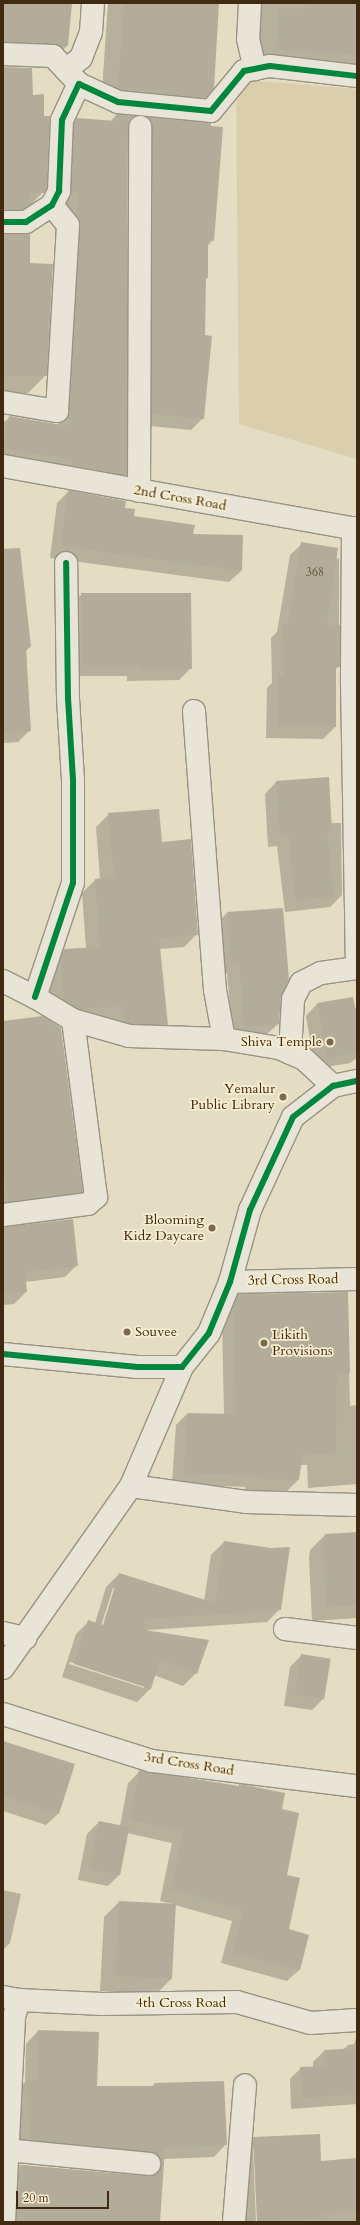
<!DOCTYPE html>
<style>
body{margin:0}
#map{position:relative;width:360px;height:2225px;overflow:hidden;background:#e4dcc3;font-family:Cardo,serif}
div>[style]{position:absolute}
.green>*{inset:0;background:#dbceac}
.shadow>*{inset:0;background:#0003}
.building>*{inset:0;background:#b4ac9a;transform-origin:0 0}
.roads{filter:drop-shadow(1px 0 #9a9282) drop-shadow(-1px 0 #9a9282) drop-shadow(0 1px #9a9282) drop-shadow(0 -1px #9a9282)}
.minor>*{height:22px;margin:-11px;padding:0 11px;transform-origin:11px;border-radius:11px;background:#e9e4d8}
.tertiary>*{height:22px;margin:-11px;padding:0 11px;transform-origin:11px;border-radius:11px;background:#e9e4d8}
.cycleway>*{height:6px;margin:-3px;padding:0 3px;transform-origin:3px;border-radius:3px;background:#00873e}
.dots>*{width:11px;height:11px;translate:-50% -50%;box-sizing:border-box;border:2px solid #f7edcf;border-radius:50%}
span{translate:-50% -50%;white-space:nowrap;text-align:center;line-height:1.15;-webkit-text-stroke:3.5px #f7edcf;paint-order:stroke}
.number-label{font-size:12px;color:#5e4a34}
.number-label span{-webkit-text-stroke-width:0}
.street-label{font-size:14px;color:#422912}
.poi-label{font-size:14px;color:#422912}
.right{translate:-100% -50%;text-align:right}
.left{translate:0 -50%;text-align:left}
.frame{position:absolute;inset:0;border:4px solid #422912;pointer-events:none}
.scale{position:absolute;left:16px;top:2191px;width:93px;height:18px;box-sizing:border-box;border:2px solid #422912;border-top:0;padding-left:5px;font-size:12px;line-height:14px;white-space:nowrap;color:#422912;-webkit-text-stroke:3px #f7edcf;paint-order:stroke}
</style>
<div id="map">
<div class="green">
<div style="clip-path:polygon(236px 79px,357px 89px,357px 459px,239px 424px)"></div>
</div>
<div class="shadow">
<div style="clip-path:polygon(3px 3px,71px 3px,67px 46px,50px 63px,3px 60px)"></div>
<div style="clip-path:polygon(108px 3px,218px 3px,205px 97px,187px 115px,101px 105px)"></div>
<div style="clip-path:polygon(251px 3px,357px 3px,357px 73px,259px 67px)"></div>
<div style="clip-path:polygon(3px 68px,32px 96px,43px 192px,26px 210px,3px 227px)"></div>
<div style="clip-path:polygon(116px 115px,128px 120px,126px 127px,126px 475px,114px 487px,3px 461px,3px 423px,10px 417px,58px 426px,69px 238px,66px 229px,67px 204px,60px 204px,65px 131px,77px 119px,110px 122px)"></div>
<div style="clip-path:polygon(148px 118px,210px 124px,213px 240px,207px 246px,207px 278px,204px 280px,203px 418px,191px 430px,140px 425px,136px 130px)"></div>
<div style="clip-path:polygon(3px 234px,29px 264px,46px 375px,28px 393px,3px 393px)"></div>
<div style="clip-path:polygon(69px 491px,123px 509px,133px 517px,192px 535px,241px 571px,229px 582px,50px 558px,57px 503px)"></div>
<div style="clip-path:polygon(302px 544px,339px 559px,339px 666px,335px 670px,335px 727px,323px 739px,266px 738px,267px 688px,272px 683px,271px 638px,277px 632px,290px 555px)"></div>
<div style="clip-path:polygon(3px 592px,30px 647px,26px 651px,30px 730px,18px 742px,3px 743px)"></div>
<div style="clip-path:polygon(82px 594px,191px 668px,179px 680px,127px 681px,127px 676px,71px 676px,70px 606px)"></div>
<div style="clip-path:polygon(276px 782px,331px 823px,341px 823px,342px 895px,330px 907px,285px 912px,277px 846px,268px 847px,265px 794px)"></div>
<div style="clip-path:polygon(109px 814px,197px 934px,184px 947px,160px 949px,167px 1024px,154px 1037px,112px 1034px,110px 1019px,65px 1021px,51px 1013px,48px 973px,51px 963px,65px 950px,86px 948px,82px 893px,95px 880px,100px 879px,96px 827px)"></div>
<div style="clip-path:polygon(227px 913px,280px 998px,278px 1024px,266px 1035px,233px 1038px,227px 973px,220px 974px,215px 925px)"></div>
<div style="clip-path:polygon(317px 1004px,357px 1008px,357px 1058px,350px 1063px,315px 1069px,306px 1016px)"></div>
<div style="clip-path:polygon(3px 1022px,82px 1192px,68px 1205px,3px 1214px)"></div>
<div style="clip-path:polygon(3px 1232px,77px 1265px,65px 1277px,25px 1282px,26px 1292px,14px 1304px,3px 1305px)"></div>
<div style="clip-path:polygon(347px 1293px,350px 1406px,357px 1405px,357px 1484px,308px 1488px,307px 1465px,301px 1465px,298px 1480px,287px 1491px,245px 1490px,245px 1487px,172px 1484px,176px 1425px,187px 1414px,224px 1414px,222px 1320px,227px 1307px,239px 1295px)"></div>
<div style="clip-path:polygon(357px 1533px,357px 1618px,312px 1621px,309px 1557px,310px 1550px,325px 1535px)"></div>
<div style="clip-path:polygon(evenodd,224px 1542px,271px 1549px,280px 1609px,267px 1622px,147px 1630px,196px 1673px,183px 1686px,154px 1675px,150px 1689px,137px 1702px,62px 1677px,76px 1634px,89px 1621px,95px 1623px,106px 1587px,119px 1574px,204px 1601px,211px 1555px,224px 1542px,113px 1588px,115px 1588px,102px 1630px,100px 1629px,113px 1588px,224px 1542px,70px 1662px,144px 1686px,144px 1688px,69px 1664px,70px 1662px)"></div>
<div style="clip-path:polygon(302px 1655px,324px 1698px,312px 1710px,284px 1706px,290px 1667px)"></div>
<div style="clip-path:polygon(3px 1742px,58px 1814px,46px 1825px,3px 1811px)"></div>
<div style="clip-path:polygon(140px 1771px,238px 1787px,239px 1785px,281px 1810px,286px 1876px,288px 1930px,299px 1970px,287px 1981px,221px 1963px,232px 1921px,175px 1905px,171px 1979px,156px 1994px,100px 1991px,104px 1917px,119px 1902px,173px 1904px,160px 1901px,172px 1843px,127px 1833px,120px 1874px,108px 1886px,78px 1880px,87px 1834px,99px 1822px,120px 1826px,128px 1783px)"></div>
<div style="clip-path:polygon(3px 1890px,21px 1894px,10px 1943px,3px 1950px)"></div>
<div style="clip-path:polygon(38px 2031px,96px 2087px,152px 2087px,154px 2084px,226px 2144px,214px 2157px,163px 2159px,158px 2222px,5px 2222px,7px 2177px,20px 2165px,149px 2177px,148px 2171px,9px 2151px,12px 2094px,25px 2082px,26px 2044px)"></div>
<div style="clip-path:polygon(357px 2035px,357px 2104px,291px 2109px,290px 2079px,301px 2068px,313px 2067px,313px 2062px,324px 2051px,343px 2050px,348px 2045px,354px 2044px)"></div>
<div style="clip-path:polygon(254px 2138px,320px 2162px,357px 2159px,357px 2221px,258px 2222px,255px 2149px,253px 2149px,256px 2222px,244px 2222px,241px 2150px)"></div>
</div>
<div class="building">
<div style="clip-path:polygon(3px 3px,72px 3px,68px 46px,3px 42px)"></div>
<div style="clip-path:polygon(124px 3px,219px 3px,214px 88px,206px 98px,118px 88px)"></div>
<div style="clip-path:polygon(305px 3px,357px 3px,357px 49px,355px 49px,355px 54px,276px 50px,279px 8px,304px 9px)"></div>
<div style="clip-path:polygon(3px 67px,32px 68px,33px 95px,44px 94px,44px 116px,50px 116px,47px 188px,44px 193px,30px 193px,30px 205px,22px 210px,3px 210px)"></div>
<div style="clip-path:polygon(116px 114px,134px 116px,129px 120px,128px 127px,127px 475px,71px 465px,72px 460px,3px 448px,9px 416px,68px 426px,80px 226px,77px 217px,78px 192px,71px 193px,74px 123px,77px 118px,116px 121px)"></div>
<div style="clip-path:polygon(148px 117px,211px 123px,211px 126px,223px 127px,214px 241px,208px 240px,208px 278px,206px 278px,205px 335px,212px 336px,204px 419px,152px 414px,152px 127px)"></div>
<div style="clip-path:polygon(30px 233px,30px 263px,53px 264px,47px 376px,3px 376px,3px 234px)"></div>
<div style="clip-path:polygon(68px 490px,126px 501px,125px 508px,135px 509px,134px 516px,195px 525px,193px 534px,243px 535px,242px 571px,61px 546px)"></div>
<div style="clip-path:polygon(301px 542px,338px 548px,327px 625px,340px 625px,340px 667px,336px 667px,336px 727px,278px 727px,278px 675px,284px 675px,283px 625px,288px 625px)"></div>
<div style="clip-path:polygon(20px 548px,31px 647px,26px 648px,31px 731px,3px 733px,3px 549px)"></div>
<div style="clip-path:polygon(81px 593px,191px 593px,192px 669px,138px 669px,138px 665px,82px 665px)"></div>
<div style="clip-path:polygon(329px 777px,332px 832px,327px 832px,334px 896px,296px 901px,288px 835px,280px 836px,276px 781px)"></div>
<div style="clip-path:polygon(159px 809px,162px 842px,191px 839px,198px 935px,159px 938px,168px 1025px,131px 1024px,124px 1022px,123px 1006px,81px 1009px,64px 1000px,61px 959px,64px 949px,100px 947px,95px 879px,114px 877px,108px 813px)"></div>
<div style="clip-path:polygon(283px 908px,289px 979px,281px 998px,279px 1024px,244px 1027px,239px 962px,231px 963px,227px 912px)"></div>
<div style="clip-path:polygon(353px 997px,357px 1019px,357px 1053px,327px 1058px,317px 1003px)"></div>
<div style="clip-path:polygon(43px 1016px,61px 1028px,83px 1192px,8px 1202px,3px 1155px,3px 1021px)"></div>
<div style="clip-path:polygon(73px 1219px,78px 1266px,25px 1272px,27px 1292px,3px 1294px,3px 1227px)"></div>
<div style="clip-path:polygon(348px 1292px,350px 1373px,337px 1373px,336px 1455px,303px 1453px,299px 1480px,257px 1479px,257px 1475px,184px 1473px,187px 1413px,236px 1414px,233px 1308px,238px 1294px)"></div>
<div style="clip-path:polygon(357px 1532px,357px 1605px,326px 1607px,323px 1542px,325px 1541px,325px 1534px)"></div>
<div style="clip-path:polygon(224px 1541px,271px 1548px,290px 1547px,281px 1610px,145px 1619px,145px 1630px,209px 1640px,197px 1674px,160px 1660px,151px 1689px,74px 1664px,88px 1620px,103px 1625px,119px 1573px,215px 1603px)"></div>
<div style="left:301px;top:1654px;width:30px;height:41px;rotate:9deg"></div>
<div style="clip-path:polygon(3px 1741px,75px 1764px,59px 1814px,3px 1796px)"></div>
<div style="clip-path:polygon(139px 1770px,239px 1786px,239px 1784px,246px 1785px,285px 1793px,282px 1809px,299px 1813px,287px 1875px,300px 1878px,289px 1929px,309px 1935px,300px 1970px,232px 1952px,243px 1910px,171px 1889px,183px 1831px,130px 1820px)"></div>
<div style="left:99px;top:1821px;width:31px;height:49px;rotate:11deg"></div>
<div style="left:119px;top:1901px;width:57px;height:75px;rotate:3deg"></div>
<div style="clip-path:polygon(38px 2030px,99px 2032px,97px 2086px,154px 2086px,154px 2083px,224px 2081px,227px 2145px,165px 2148px,160px 2222px,17px 2222px,21px 2165px,148px 2176px,154px 2175px,161px 2166px,160px 2159px,150px 2152px,30px 2140px,27px 2081px,37px 2080px)"></div>
<div style="clip-path:polygon(357px 2048px,357px 2094px,302px 2098px,300px 2067px,325px 2066px,324px 2050px)"></div>
<div style="clip-path:polygon(320px 2134px,321px 2161px,357px 2158px,357px 2210px,323px 2214px,323px 2218px,257px 2221px,253px 2137px)"></div>
</div>
<div class="roads">
<div class="minor">
<div style="left:250px;top:3px;width:36px;rotate:93deg"></div>
<div style="left:248px;top:39px;width:31px;rotate:77deg"></div>
<div style="left:3px;top:54px;width:50px;rotate:2.3deg"></div>
<div style="left:53px;top:56px;width:38px;rotate:47deg"></div>
<div style="left:66px;top:70px;width:19px;rotate:-39deg"></div>
<div style="left:81px;top:58px;width:28px;rotate:-69deg"></div>
<div style="left:91px;top:32px;width:29px;rotate:-86deg"></div>
<div style="left:3px;top:222px;width:23px"></div>
<div style="left:26px;top:222px;width:31px;rotate:-33deg"></div>
<div style="left:52px;top:205px;width:16px;rotate:-63deg"></div>
<div style="left:59px;top:191px;width:71px;rotate:-87.6deg"></div>
<div style="left:62px;top:120px;width:40px;rotate:-65deg"></div>
<div style="left:79px;top:84px;width:43px;rotate:24.8deg"></div>
<div style="left:118px;top:102px;width:93px;rotate:5.5deg"></div>
<div style="left:211px;top:111px;width:52px;rotate:-50.5deg"></div>
<div style="left:244px;top:71px;width:26px;rotate:-11deg"></div>
<div style="left:270px;top:66px;width:88px;rotate:6.6deg"></div>
<div style="left:3px;top:402px;width:55px;rotate:9.5deg"></div>
<div style="left:57px;top:411px;width:186px;rotate:-86.6deg"></div>
<div style="left:68px;top:225px;width:26px;rotate:-129deg"></div>
<div style="left:3px;top:466px;width:360px;rotate:10.1deg"></div>
<div style="left:139px;top:491px;width:364px;rotate:-89.8deg"></div>
<div style="left:353px;top:528px;width:154px;rotate:90.4deg"></div>
<div style="left:352px;top:682px;width:282px;rotate:89deg"></div>
<div style="left:194px;top:711px;width:280px;rotate:85.7deg"></div>
<div style="left:215px;top:990px;width:50px;rotate:79.6deg"></div>
<div style="left:3px;top:981px;width:36px;rotate:27deg"></div>
<div style="left:35px;top:997px;width:44px;rotate:31.2deg"></div>
<div style="left:73px;top:1020px;width:58px;rotate:15.9deg"></div>
<div style="left:129px;top:1036px;width:95px;rotate:1.8deg"></div>
<div style="left:224px;top:1039px;width:56px;rotate:9.3deg"></div>
<div style="left:279px;top:1048px;width:27px;rotate:24deg"></div>
<div style="left:304px;top:1059px;width:40px;rotate:43deg"></div>
<div style="left:35px;top:997px;width:120px;rotate:-71.6deg"></div>
<div style="left:73px;top:883px;width:103px;rotate:-90deg"></div>
<div style="left:73px;top:780px;width:82px;rotate:-93.5deg"></div>
<div style="left:68px;top:698px;width:135px;rotate:-90.8deg"></div>
<div style="left:290px;top:1053px;width:54px;rotate:-86.8deg"></div>
<div style="left:293px;top:999px;width:18px;rotate:-63deg"></div>
<div style="left:301px;top:983px;width:22px;rotate:-27deg"></div>
<div style="left:321px;top:973px;width:36px;rotate:-8deg"></div>
<div style="left:3px;top:1215px;width:86px;rotate:-7.4deg"></div>
<div style="left:88px;top:1204px;width:11px;rotate:-41deg"></div>
<div style="left:96px;top:1197px;width:178px;rotate:-97.4deg"></div>
<div style="left:230px;top:1282px;width:127px;rotate:-1.4deg"></div>
<div style="left:131px;top:1486px;width:116px;rotate:7.9deg"></div>
<div style="left:246px;top:1502px;width:111px;rotate:1.5deg"></div>
<div style="left:285px;top:1629px;width:73px;rotate:7.1deg"></div>
<div style="left:3px;top:1633px;width:23px;rotate:13deg"></div>
<div style="left:3px;top:1668px;width:223px;rotate:-54.9deg"></div>
<div style="left:131px;top:1486px;width:129px;rotate:-66.8deg"></div>
<div style="left:3px;top:1714px;width:156px;rotate:17.5deg"></div>
<div style="left:152px;top:1761px;width:207px;rotate:7deg"></div>
<div style="left:3px;top:1997px;width:16px;rotate:11deg"></div>
<div style="left:19px;top:2000px;width:83px;rotate:2.8deg"></div>
<div style="left:102px;top:2004px;width:135px;rotate:-0.8deg"></div>
<div style="left:237px;top:2002px;width:76px;rotate:16deg"></div>
<div style="left:310px;top:2023px;width:47px;rotate:-3.7deg"></div>
<div style="left:7px;top:2150px;width:143px;rotate:5.6deg"></div>
<div style="left:4px;top:2222px;width:205px;rotate:-87.2deg"></div>
<div style="left:14px;top:2017px;width:18px;rotate:-74deg"></div>
<div style="left:234px;top:2222px;width:137px;rotate:-85.4deg"></div>
</div>
<div class="tertiary">
<div style="left:3px;top:1354px;width:135px;rotate:5.5deg"></div>
<div style="left:137px;top:1367px;width:45px"></div>
<div style="left:182px;top:1367px;width:43px;rotate:-51.5deg"></div>
<div style="left:209px;top:1333px;width:55px;rotate:-67.6deg"></div>
<div style="left:230px;top:1282px;width:75px;rotate:-74.5deg"></div>
<div style="left:250px;top:1210px;width:102px;rotate:-65.2deg"></div>
<div style="left:293px;top:1117px;width:51px;rotate:-37.8deg"></div>
<div style="left:333px;top:1086px;width:25px;rotate:-12deg"></div>
</div>
</div>
<div class="cycleway">
<div style="left:3px;top:222px;width:23px"></div>
<div style="left:26px;top:222px;width:31px;rotate:-33deg"></div>
<div style="left:52px;top:205px;width:16px;rotate:-63deg"></div>
<div style="left:59px;top:191px;width:71px;rotate:-87.6deg"></div>
<div style="left:62px;top:120px;width:40px;rotate:-65deg"></div>
<div style="left:79px;top:84px;width:43px;rotate:24.8deg"></div>
<div style="left:118px;top:102px;width:93px;rotate:5.5deg"></div>
<div style="left:211px;top:111px;width:52px;rotate:-50.5deg"></div>
<div style="left:244px;top:71px;width:26px;rotate:-11deg"></div>
<div style="left:270px;top:66px;width:88px;rotate:6.6deg"></div>
<div style="left:35px;top:997px;width:120px;rotate:-71.6deg"></div>
<div style="left:73px;top:883px;width:103px;rotate:-90deg"></div>
<div style="left:73px;top:780px;width:82px;rotate:-93.5deg"></div>
<div style="left:68px;top:698px;width:135px;rotate:-90.8deg"></div>
<div style="left:3px;top:1354px;width:135px;rotate:5.5deg"></div>
<div style="left:137px;top:1367px;width:45px"></div>
<div style="left:182px;top:1367px;width:43px;rotate:-51.5deg"></div>
<div style="left:209px;top:1333px;width:55px;rotate:-67.6deg"></div>
<div style="left:230px;top:1282px;width:75px;rotate:-74.5deg"></div>
<div style="left:250px;top:1210px;width:102px;rotate:-65.2deg"></div>
<div style="left:293px;top:1117px;width:51px;rotate:-37.8deg"></div>
<div style="left:333px;top:1086px;width:25px;rotate:-12deg"></div>
</div>
<div class="dots">
<div style="left:330px;top:1042px;background:#7b6850"></div>
<div style="left:283px;top:1097px;background:#7b6850"></div>
<div style="left:212px;top:1228px;background:#7b6850"></div>
<div style="left:127px;top:1332px;background:#7b6850"></div>
<div style="left:264px;top:1343px;background:#7b6850"></div>
</div>
<div class="number-label">
<span style="left:315px;top:573px">368</span>
</div>
<div class="street-label">
<span style="left:180px;top:498px;rotate:10deg">2nd Cross Road</span>
<span style="left:293px;top:1280px;rotate:-1deg">3rd Cross Road</span>
<span style="left:189px;top:1764px;rotate:9deg">3rd Cross Road</span>
<span style="left:181px;top:2003px">4th Cross Road</span>
</div>
<div class="poi-label">
<span class="right" style="left:322px;top:1042px">Shiva Temple</span>
<span class="right" style="left:275px;top:1097px">Yemalur<br>Public Library</span>
<span class="right" style="left:204px;top:1228px">Blooming<br>Kidz Daycare</span>
<span class="left" style="left:135px;top:1332px">Souvee</span>
<span class="left" style="left:272px;top:1343px">Likith<br>Provisions</span>
</div>
<div class="frame"></div>
<div class="scale">20 m</div>
</div>
